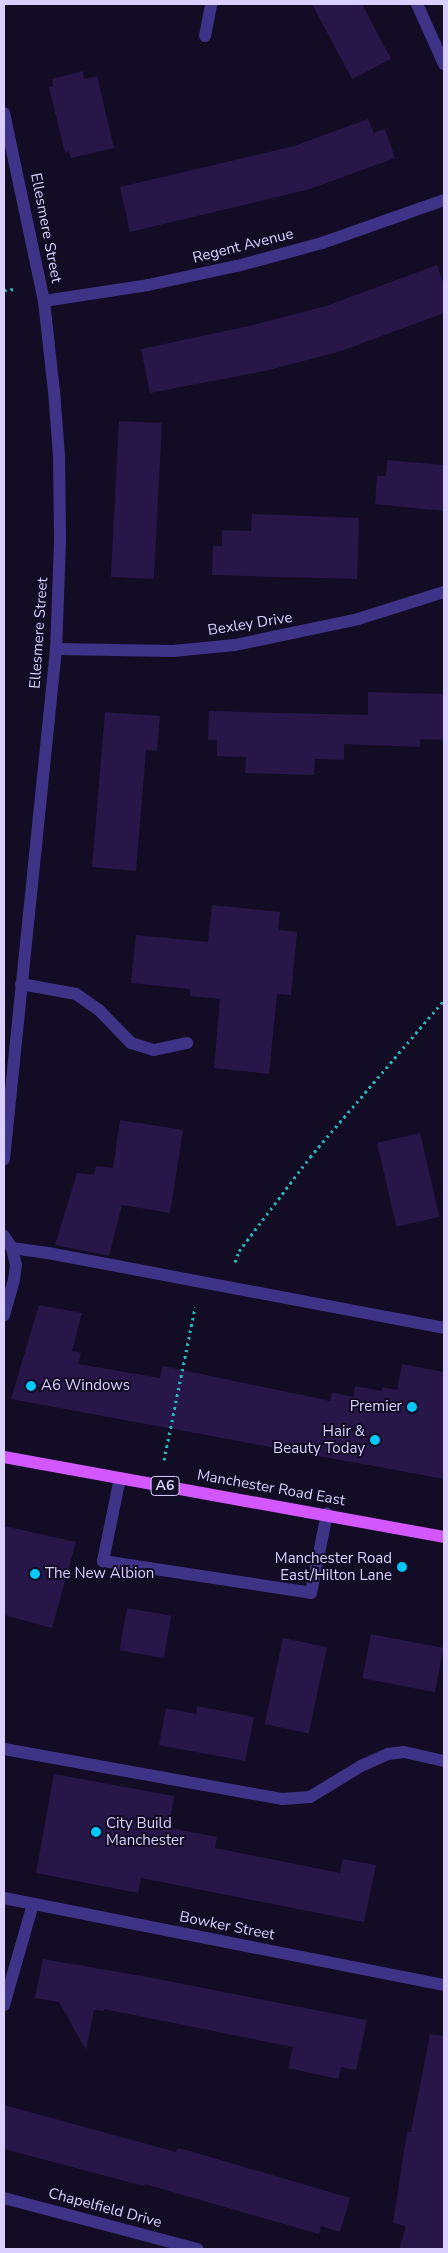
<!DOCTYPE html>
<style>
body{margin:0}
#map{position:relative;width:448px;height:2253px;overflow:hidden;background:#130c25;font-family:"Nunito Sans",sans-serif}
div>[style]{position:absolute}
.building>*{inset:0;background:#261748;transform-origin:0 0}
.path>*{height:3px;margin-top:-1.5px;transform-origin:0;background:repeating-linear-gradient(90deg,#24b9c0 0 2.5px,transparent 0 6.5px)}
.minor>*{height:12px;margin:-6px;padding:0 6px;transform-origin:6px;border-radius:6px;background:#3f3388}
.major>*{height:12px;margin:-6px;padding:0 6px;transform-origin:6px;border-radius:6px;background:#d257ff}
.dots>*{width:14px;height:14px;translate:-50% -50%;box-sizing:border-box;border:2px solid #130c25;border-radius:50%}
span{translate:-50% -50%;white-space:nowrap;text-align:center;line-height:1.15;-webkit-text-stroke:4px #130c25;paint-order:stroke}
.shield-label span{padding:1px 4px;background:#130c25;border:1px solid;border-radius:4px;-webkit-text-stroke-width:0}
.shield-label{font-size:14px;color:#dad0ff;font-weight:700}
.street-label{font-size:15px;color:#dad0ff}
.poi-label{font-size:15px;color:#dad0ff}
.left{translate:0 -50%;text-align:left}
.right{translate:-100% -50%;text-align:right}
.frame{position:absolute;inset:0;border:5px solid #dad0ff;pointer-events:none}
</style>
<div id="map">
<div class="building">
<div style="clip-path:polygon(312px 4px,362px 4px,391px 59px,352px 79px)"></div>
<div style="clip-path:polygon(83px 71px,84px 79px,97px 76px,114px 148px,71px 158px,69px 151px,65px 153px,49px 87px,53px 86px,52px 79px)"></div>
<div style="clip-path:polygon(368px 119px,374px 133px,385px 129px,395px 158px,310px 189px,130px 232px,120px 187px,294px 146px)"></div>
<div style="clip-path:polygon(437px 265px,444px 285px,444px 313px,341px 351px,269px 370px,150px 393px,141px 349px,249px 326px,326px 306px)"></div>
<div style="left:119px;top:421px;width:43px;height:156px;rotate:3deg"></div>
<div style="clip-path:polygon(387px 460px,444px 465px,444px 511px,375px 504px,377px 476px,386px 476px)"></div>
<div style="clip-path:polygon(252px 514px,359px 518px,357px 579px,212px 575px,213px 546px,222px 546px,222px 530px,251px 531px)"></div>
<div style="clip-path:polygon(368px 692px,444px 694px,444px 740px,420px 739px,420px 747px,344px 744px,344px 760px,315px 759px,314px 775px,245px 773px,246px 757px,217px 756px,217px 740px,208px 740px,209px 711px,368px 715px)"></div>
<div style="clip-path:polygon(105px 712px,160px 716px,157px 751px,146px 750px,136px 871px,92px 867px)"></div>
<div style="clip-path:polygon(212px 905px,280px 912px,278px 930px,297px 932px,291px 995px,277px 994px,269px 1074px,214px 1068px,220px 999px,190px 996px,190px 989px,131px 983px,136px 935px,208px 942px)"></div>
<div style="clip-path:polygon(120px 1120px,183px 1130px,170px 1213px,122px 1205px,109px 1256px,55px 1245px,77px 1173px,94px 1175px,96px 1166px,113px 1168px)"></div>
<div style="left:420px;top:1133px;width:86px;height:44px;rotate:77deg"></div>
<div style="clip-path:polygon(39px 1305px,82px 1313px,72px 1351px,81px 1353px,78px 1364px,160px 1378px,163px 1366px,330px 1401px,332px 1392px,353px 1397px,355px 1386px,382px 1391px,382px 1387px,397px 1390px,402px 1364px,444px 1372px,444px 1479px,11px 1399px)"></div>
<div style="clip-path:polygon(4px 1526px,76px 1542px,52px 1628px,4px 1615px)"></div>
<div style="left:127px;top:1608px;width:45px;height:43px;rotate:10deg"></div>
<div style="left:371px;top:1634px;width:74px;height:45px;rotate:11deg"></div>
<div style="left:283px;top:1638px;width:45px;height:88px;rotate:12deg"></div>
<div style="clip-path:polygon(197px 1706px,254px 1717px,245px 1761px,159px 1745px,166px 1708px,196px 1714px)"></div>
<div style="clip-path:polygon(54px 1774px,174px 1796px,169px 1828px,217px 1837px,215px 1848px,340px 1873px,343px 1859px,376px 1865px,364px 1922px,141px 1878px,138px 1893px,36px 1873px)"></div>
<div style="clip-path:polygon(43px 1959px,142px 1976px,367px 2020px,356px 2070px,341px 2067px,338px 2079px,288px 2068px,293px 2047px,104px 2009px,104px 2011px,94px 2010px,86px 2050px,59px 2002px,35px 1998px)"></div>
<div style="clip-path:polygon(430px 2034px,444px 2036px,444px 2249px,399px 2249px,406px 2226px,393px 2223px,407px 2132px,411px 2132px)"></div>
<div style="clip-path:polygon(4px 2105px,176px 2152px,177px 2148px,190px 2151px,350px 2198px,340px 2232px,321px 2226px,319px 2234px,145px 2184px,144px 2186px,4px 2149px)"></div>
</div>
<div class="path">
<div style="left:4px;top:290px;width:12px;rotate:-5deg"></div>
<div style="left:235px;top:1262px;width:12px;rotate:-70deg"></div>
<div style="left:239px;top:1251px;width:118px;rotate:-52.9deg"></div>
<div style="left:310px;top:1157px;width:206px;rotate:-49.5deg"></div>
<div style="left:164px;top:1460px;width:156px;rotate:-78.5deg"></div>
</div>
<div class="minor">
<div style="left:417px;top:4px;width:66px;rotate:65.8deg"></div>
<div style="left:205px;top:36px;width:33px;rotate:-79deg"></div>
<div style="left:4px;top:113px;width:192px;rotate:78deg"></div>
<div style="left:44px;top:301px;width:91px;rotate:83.7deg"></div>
<div style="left:54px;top:391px;width:65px;rotate:85.6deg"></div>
<div style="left:59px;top:456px;width:86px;rotate:89.3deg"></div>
<div style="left:60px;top:542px;width:107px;rotate:92.1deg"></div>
<div style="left:56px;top:649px;width:513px;rotate:95.82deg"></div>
<div style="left:44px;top:301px;width:105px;rotate:-8.7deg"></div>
<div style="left:148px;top:285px;width:91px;rotate:-12.1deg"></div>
<div style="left:237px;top:266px;width:88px;rotate:-15.1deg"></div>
<div style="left:322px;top:243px;width:129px;rotate:-19.4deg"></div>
<div style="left:56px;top:649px;width:117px;rotate:1deg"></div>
<div style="left:173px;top:651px;width:62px;rotate:-5.5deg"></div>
<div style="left:235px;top:645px;width:126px;rotate:-11.9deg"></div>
<div style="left:358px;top:619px;width:90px;rotate:-17.4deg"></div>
<div style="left:21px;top:984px;width:56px;rotate:10.3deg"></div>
<div style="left:76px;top:994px;width:28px;rotate:35deg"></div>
<div style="left:99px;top:1010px;width:46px;rotate:45.9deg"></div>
<div style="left:131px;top:1043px;width:24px;rotate:17deg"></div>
<div style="left:154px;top:1050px;width:34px;rotate:-12deg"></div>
<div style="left:4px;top:1236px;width:14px;rotate:56deg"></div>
<div style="left:12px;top:1248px;width:17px;rotate:77deg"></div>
<div style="left:16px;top:1265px;width:15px;rotate:98deg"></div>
<div style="left:14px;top:1280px;width:37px;rotate:106deg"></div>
<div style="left:12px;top:1248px;width:36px;rotate:8deg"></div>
<div style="left:48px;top:1253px;width:403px;rotate:10.7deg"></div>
<div style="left:120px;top:1478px;width:85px;rotate:101.6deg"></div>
<div style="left:103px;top:1561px;width:210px;rotate:8.7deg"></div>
<div style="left:311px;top:1593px;width:81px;rotate:-78.6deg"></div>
<div style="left:4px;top:1749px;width:282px;rotate:10.2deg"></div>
<div style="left:282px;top:1799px;width:28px;rotate:-4deg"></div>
<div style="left:310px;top:1797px;width:60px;rotate:-31.3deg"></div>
<div style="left:361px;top:1766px;width:30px;rotate:-24deg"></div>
<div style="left:388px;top:1754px;width:16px;rotate:-7deg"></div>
<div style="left:404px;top:1752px;width:41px;rotate:12.7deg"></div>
<div style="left:4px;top:1898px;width:449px;rotate:11.2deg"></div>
<div style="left:4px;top:2005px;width:105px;rotate:-74deg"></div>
<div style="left:4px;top:2198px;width:200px;rotate:14.8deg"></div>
</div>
<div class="major">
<div style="left:4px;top:1457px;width:447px;rotate:10.3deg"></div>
</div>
<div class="dots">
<div style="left:31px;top:1386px;background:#00c8fb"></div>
<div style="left:412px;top:1407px;background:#00c8fb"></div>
<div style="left:375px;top:1440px;background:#00c8fb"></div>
<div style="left:402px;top:1567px;background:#00c8fb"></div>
<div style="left:35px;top:1574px;background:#00c8fb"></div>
<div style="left:96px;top:1832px;background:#00c8fb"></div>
</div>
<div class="shield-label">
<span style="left:165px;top:1486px">A6</span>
</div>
<div class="street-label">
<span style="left:46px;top:228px;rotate:79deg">Ellesmere Street</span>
<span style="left:243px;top:246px;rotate:-14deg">Regent Avenue</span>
<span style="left:250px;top:624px;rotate:-9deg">Bexley Drive</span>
<span style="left:39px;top:633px;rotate:-86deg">Ellesmere Street</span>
<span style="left:271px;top:1488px;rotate:10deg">Manchester Road East</span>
<span style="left:227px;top:1926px;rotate:11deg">Bowker Street</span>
<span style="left:105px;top:2208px;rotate:15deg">Chapelfield Drive</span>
</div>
<div class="poi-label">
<span class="left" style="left:41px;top:1386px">A6 Windows</span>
<span class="right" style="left:402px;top:1407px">Premier</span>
<span class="right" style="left:365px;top:1440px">Hair &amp;<br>Beauty Today</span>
<span class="right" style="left:392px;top:1567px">Manchester Road<br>East/Hilton Lane</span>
<span class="left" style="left:45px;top:1574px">The New Albion</span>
<span class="left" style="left:106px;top:1832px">City Build<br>Manchester</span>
</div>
<div class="frame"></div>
</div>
